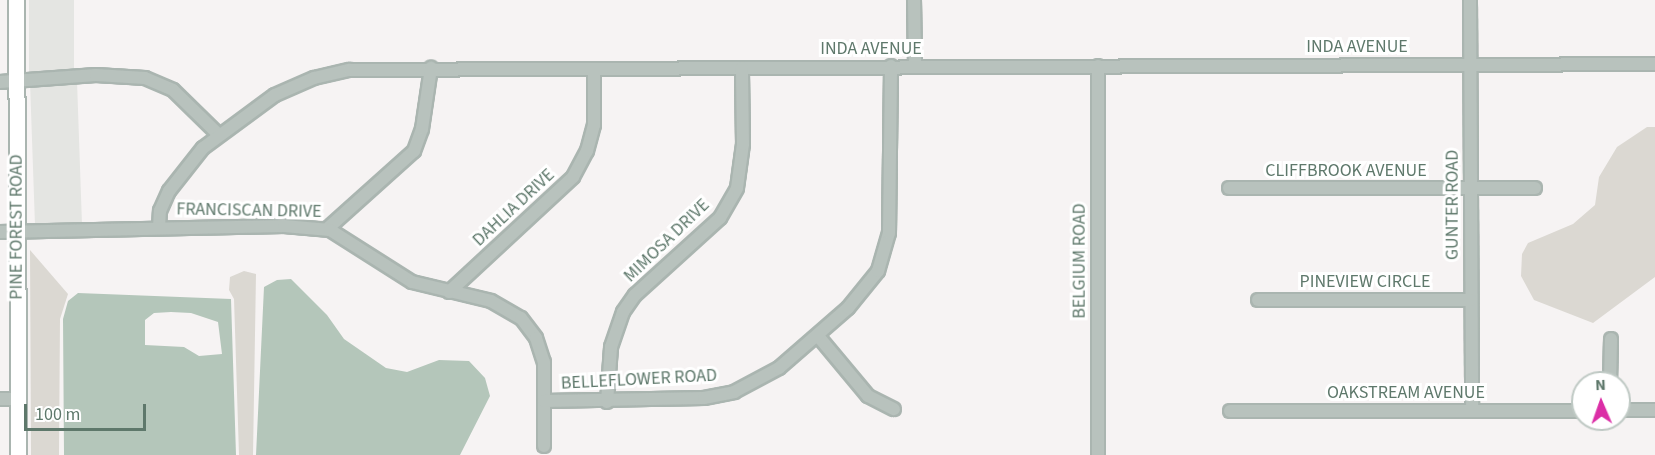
<!DOCTYPE html>
<style>
body{margin:0}
#map{position:relative;width:1655px;height:455px;overflow:hidden;background:#f6f3f3;font-family:"Source Sans 3",sans-serif}
div>[style]{position:absolute}
.built>*{inset:0;background:#e4e5e2;transform-origin:0 0}
.green>*{inset:0;background:#dbd8d2}
.water>*{inset:0;background:#b4c6ba}
.roads{filter:drop-shadow(2px 0 #aab5b0) drop-shadow(-2px 0 #aab5b0) drop-shadow(0 2px #aab5b0) drop-shadow(0 -2px #aab5b0)}
.minor>*{height:12px;margin:-6px;padding:0 6px;transform-origin:6px;border-radius:6px;background:#b8c2bd}
.major>*{height:15px;margin:-7.5px;padding:0 7.5px;transform-origin:7.5px;border-radius:7.5px;background:#fff}
span{translate:-50% -50%;white-space:nowrap;text-align:center;line-height:1.15;-webkit-text-stroke:6px #fff;paint-order:stroke}
.street-label{font-size:18px;color:#5e786b}
.north{position:absolute;left:1571px;top:371px;width:60px;height:60px;box-sizing:border-box;background:#fff;border:2px solid #bfc9c4;border-radius:50%;rotate:358deg;font-size:16px;font-weight:700;line-height:24px;text-align:center;color:#5e786b}
.north::after{content:'';display:block;margin:auto;width:21px;height:27px;background:#db2ea6;clip-path:polygon(50% 0,100% 100%,50% 72%,0 100%)}
.scale{position:absolute;left:24px;top:404px;width:122px;height:27px;box-sizing:border-box;border:3px solid #5e786b;border-top:0;padding-left:8px;font-size:18px;line-height:21px;white-space:nowrap;color:#5e786b;-webkit-text-stroke:4px #fff;paint-order:stroke}
</style>
<div id="map">
<div class="built">
<div style="left:29px;top:0;width:45px;height:76px"></div>
<div style="left:77px;top:81px;width:145px;height:47px;rotate:88deg"></div>
</div>
<div class="green">
<div style="clip-path:polygon(1647px 127px,1655px 127px,1655px 277px,1593px 323px,1534px 300px,1521px 276px,1522px 254px,1528px 243px,1573px 224px,1595px 205px,1599px 177px,1617px 147px)"></div>
<div style="clip-path:polygon(30px 250px,68px 294px,60px 319px,59px 455px,31px 455px)"></div>
<div style="clip-path:polygon(244px 271px,256px 274px,253px 455px,239px 455px,234px 299px,229px 290px,230px 277px)"></div>
</div>
<div class="water">
<div style="clip-path:polygon(291px 279px,327px 315px,344px 339px,386px 368px,407px 372px,439px 360px,469px 361px,485px 378px,490px 396px,460px 455px,256px 455px,264px 287px,277px 280px)"></div>
<div style="clip-path:polygon(evenodd,78px 293px,231px 299px,236px 455px,64px 455px,63px 319px,68px 301px,78px 293px,171px 312px,191px 313px,218px 322px,222px 354px,199px 356px,184px 347px,145px 345px,145px 320px,154px 313px,171px 312px)"></div>
</div>
<div class="roads">
<div class="minor">
<div style="left:914px;top:0;width:66px;rotate:89.1deg"></div>
<div style="left:1470px;top:0;width:411px;rotate:89.7deg"></div>
<div style="left:1098px;top:66px;width:389px;rotate:90deg"></div>
<div style="left:0;top:82px;width:96px;rotate:-4.2deg"></div>
<div style="left:96px;top:75px;width:49px;rotate:3.5deg"></div>
<div style="left:145px;top:78px;width:30px;rotate:23deg"></div>
<div style="left:173px;top:90px;width:64px;rotate:44.4deg"></div>
<div style="left:1229px;top:188px;width:306px"></div>
<div style="left:159px;top:228px;width:17px;rotate:-87deg"></div>
<div style="left:160px;top:211px;width:22px;rotate:-66deg"></div>
<div style="left:169px;top:191px;width:55px;rotate:-51.7deg"></div>
<div style="left:203px;top:148px;width:89px;rotate:-36.4deg"></div>
<div style="left:275px;top:95px;width:43px;rotate:-23.6deg"></div>
<div style="left:314px;top:78px;width:37px;rotate:-13deg"></div>
<div style="left:350px;top:70px;width:1305px;rotate:-0.26deg"></div>
<div style="left:327px;top:229px;width:117px;rotate:-41.9deg"></div>
<div style="left:414px;top:151px;width:23px;rotate:-70deg"></div>
<div style="left:422px;top:129px;width:62px;rotate:-81.6deg"></div>
<div style="left:0;top:232px;width:284px;rotate:-1.2deg"></div>
<div style="left:284px;top:226px;width:46px;rotate:5deg"></div>
<div style="left:330px;top:230px;width:97px;rotate:32.4deg"></div>
<div style="left:412px;top:282px;width:81px;rotate:13.5deg"></div>
<div style="left:491px;top:301px;width:34px;rotate:30deg"></div>
<div style="left:521px;top:318px;width:25px;rotate:53deg"></div>
<div style="left:536px;top:338px;width:25px;rotate:72deg"></div>
<div style="left:544px;top:362px;width:84px;rotate:90deg"></div>
<div style="left:449px;top:292px;width:169px;rotate:-42.8deg"></div>
<div style="left:573px;top:177px;width:30px;rotate:-62deg"></div>
<div style="left:587px;top:151px;width:27px;rotate:-75deg"></div>
<div style="left:594px;top:125px;width:56px;rotate:-90deg"></div>
<div style="left:1258px;top:300px;width:213px"></div>
<div style="left:818px;top:336px;width:78px;rotate:50.2deg"></div>
<div style="left:868px;top:396px;width:29px;rotate:27deg"></div>
<div style="left:1610px;top:383px;width:44px;rotate:-88.7deg"></div>
<div style="left:0;top:399px;width:18px"></div>
<div style="left:544px;top:401px;width:160px;rotate:-1.1deg"></div>
<div style="left:704px;top:398px;width:31px;rotate:-11deg"></div>
<div style="left:734px;top:392px;width:51px;rotate:-28.1deg"></div>
<div style="left:779px;top:368px;width:91px;rotate:-41deg"></div>
<div style="left:848px;top:308px;width:48px;rotate:-51deg"></div>
<div style="left:878px;top:271px;width:40px;rotate:-74deg"></div>
<div style="left:889px;top:233px;width:167px;rotate:-89.3deg"></div>
<div style="left:607px;top:402px;width:55px;rotate:-85.8deg"></div>
<div style="left:611px;top:347px;width:37px;rotate:-71deg"></div>
<div style="left:623px;top:312px;width:21px;rotate:-55deg"></div>
<div style="left:635px;top:295px;width:115px;rotate:-42.2deg"></div>
<div style="left:720px;top:218px;width:34px;rotate:-60deg"></div>
<div style="left:737px;top:188px;width:44px;rotate:-82.2deg"></div>
<div style="left:743px;top:144px;width:76px;rotate:-90.8deg"></div>
<div style="left:1619px;top:410px;width:36px"></div>
<div style="left:1230px;top:411px;width:353px"></div>
</div>
<div class="major">
<div style="left:16px;top:0;width:455px;rotate:89.7deg"></div>
</div>
</div>
<div class="street-label">
<span style="left:1357px;top:47px">INDA AVENUE</span>
<span style="left:871px;top:49px">INDA AVENUE</span>
<span style="left:1346px;top:171px">CLIFFBROOK AVENUE</span>
<span style="left:1453px;top:205px;rotate:-90deg">GUNTER ROAD</span>
<span style="left:514px;top:208px;rotate:-43deg">DAHLIA DRIVE</span>
<span style="left:249px;top:211px;rotate:1deg">FRANCISCAN DRIVE</span>
<span style="left:17px;top:227px;rotate:-90deg">PINE FOREST ROAD</span>
<span style="left:667px;top:241px;rotate:-44deg">MIMOSA DRIVE</span>
<span style="left:1080px;top:261px;rotate:-90deg">BELGIUM ROAD</span>
<span style="left:1365px;top:282px">PINEVIEW CIRCLE</span>
<span style="left:639px;top:380px;rotate:-3deg">BELLEFLOWER ROAD</span>
<span style="left:1406px;top:393px">OAKSTREAM AVENUE</span>
</div>
<div class="north">N</div>
<div class="scale">100 m</div>
</div>
